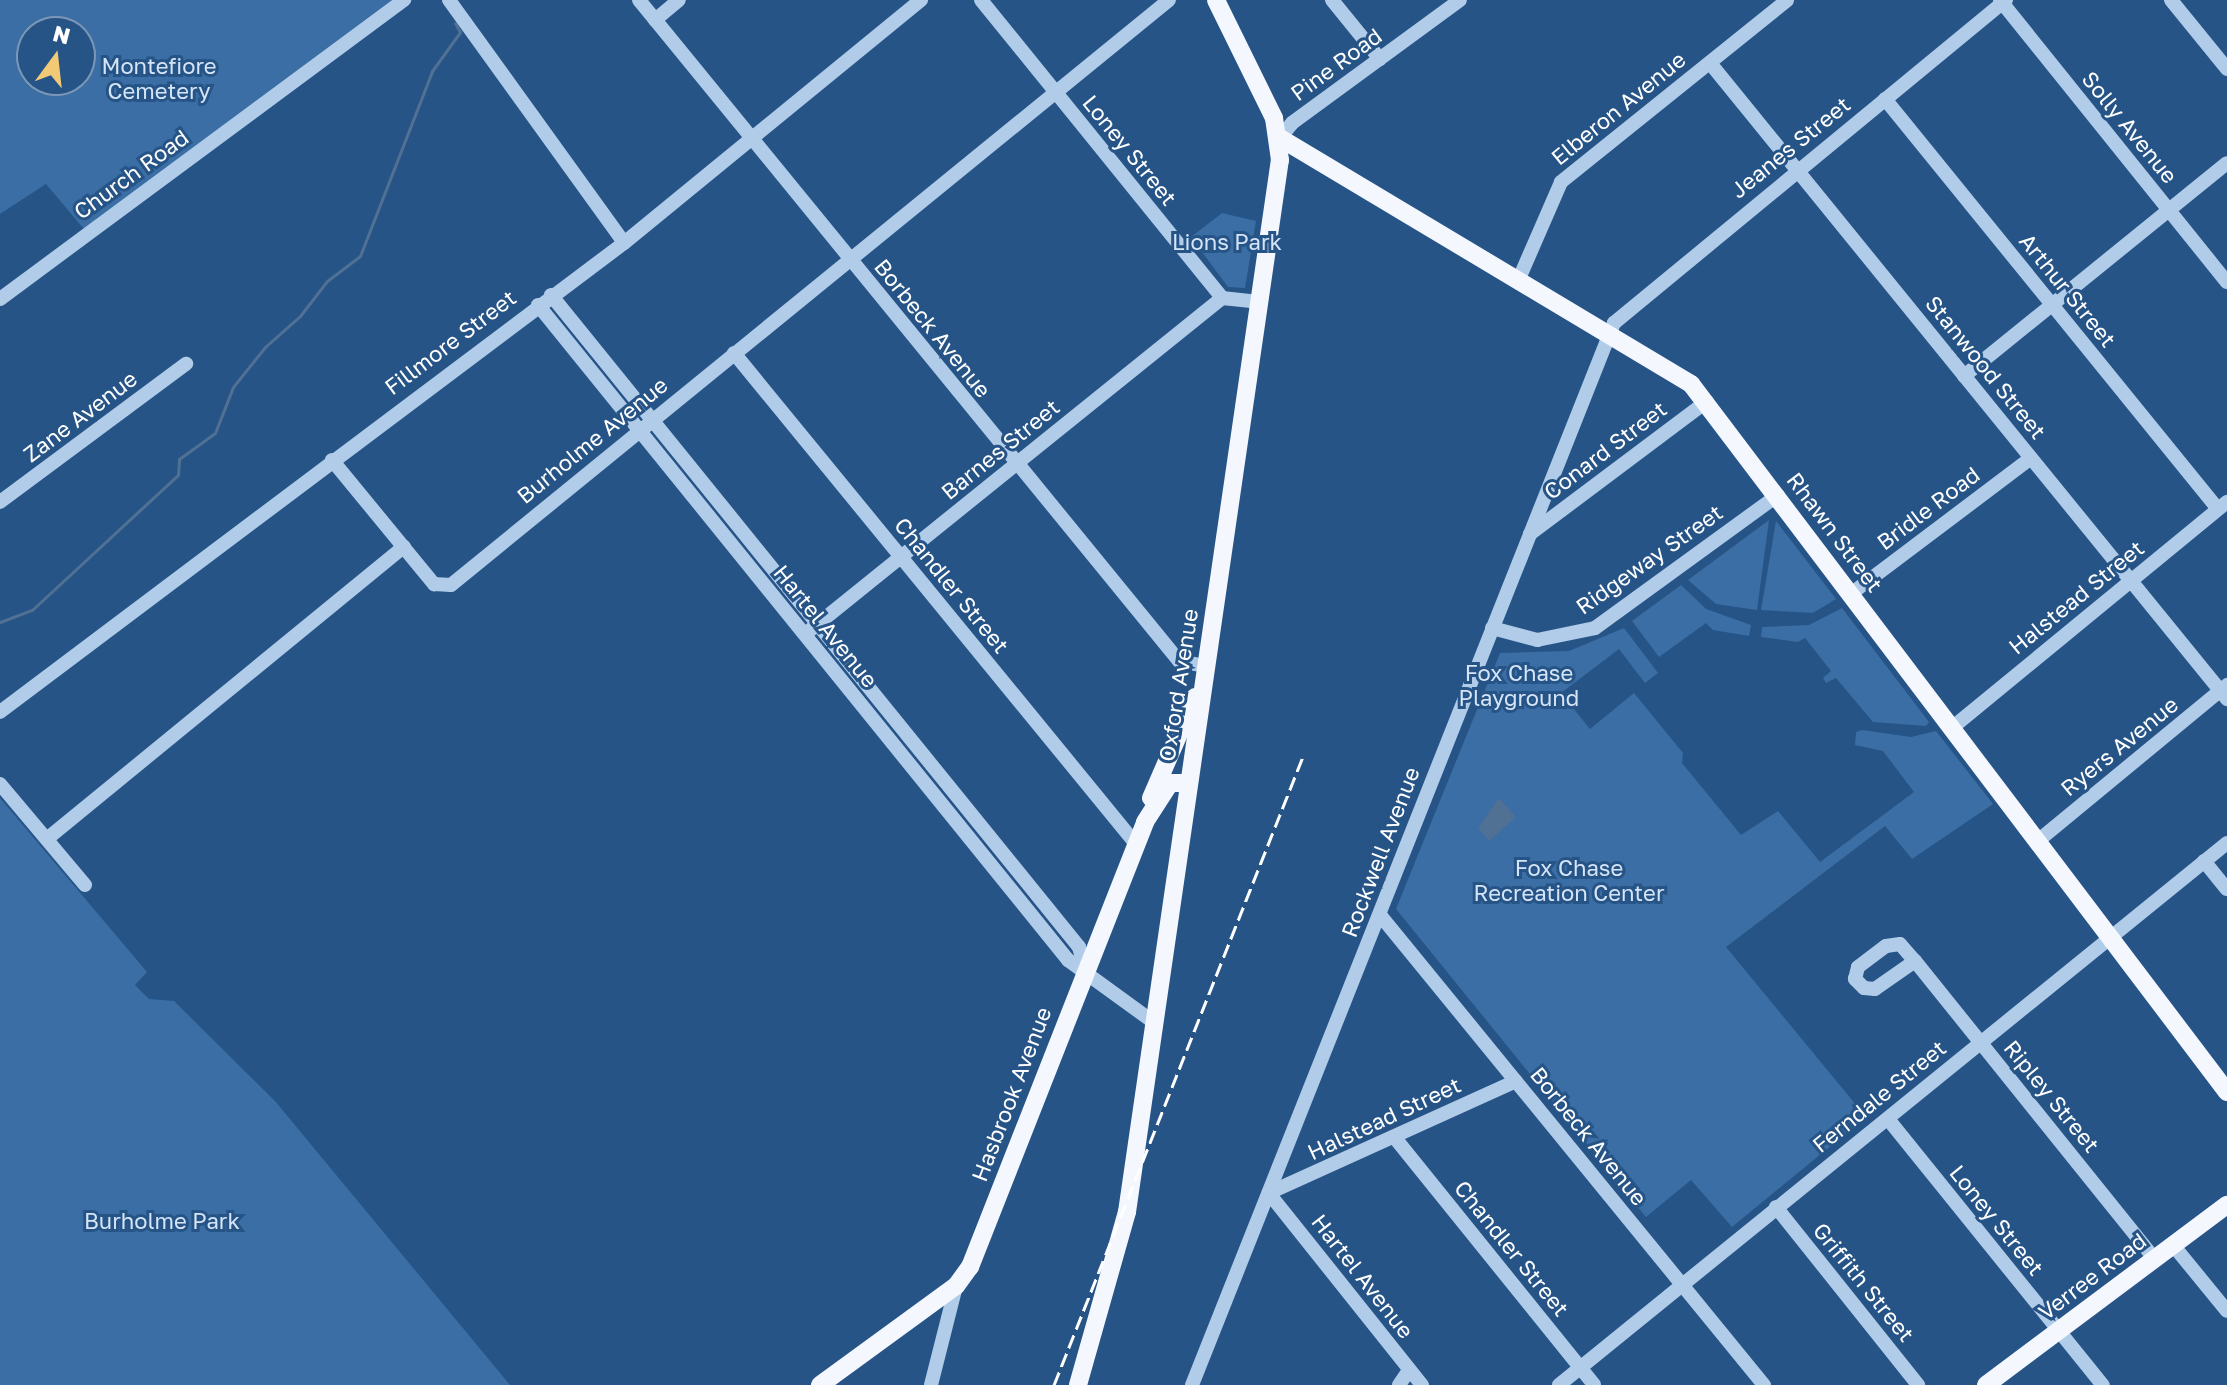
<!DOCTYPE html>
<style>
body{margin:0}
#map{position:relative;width:2227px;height:1385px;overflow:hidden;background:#265487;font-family:"Golos Text",sans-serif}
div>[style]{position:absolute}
.green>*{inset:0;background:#3a6ea4}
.water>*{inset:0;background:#507094}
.stream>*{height:3px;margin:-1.5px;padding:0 1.5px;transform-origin:1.5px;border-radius:1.5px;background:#507094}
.minor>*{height:14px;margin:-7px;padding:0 7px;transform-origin:7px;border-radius:7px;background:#b1cce9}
.major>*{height:18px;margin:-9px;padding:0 9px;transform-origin:9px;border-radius:9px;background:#f4f8fe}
.rail>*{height:3px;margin-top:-1.5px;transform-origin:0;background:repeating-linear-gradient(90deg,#fff 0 14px,transparent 0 20px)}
span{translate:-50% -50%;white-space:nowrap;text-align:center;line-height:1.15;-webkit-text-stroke:6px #265487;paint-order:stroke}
.street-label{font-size:22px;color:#fff}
.park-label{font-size:22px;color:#d5e5f7}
.north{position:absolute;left:16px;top:16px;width:80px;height:80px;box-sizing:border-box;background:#265487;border:2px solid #7d98b7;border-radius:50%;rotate:15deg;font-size:22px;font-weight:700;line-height:32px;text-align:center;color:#fff}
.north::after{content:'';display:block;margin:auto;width:28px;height:36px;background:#f2ca76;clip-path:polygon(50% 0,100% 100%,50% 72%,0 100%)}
</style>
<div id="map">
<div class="green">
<div style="clip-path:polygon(evenodd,0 0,392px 0,84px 229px,46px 184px,0 214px,0 0,32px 32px,80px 32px,80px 80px,32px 80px,32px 32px)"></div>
<div style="clip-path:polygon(1222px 213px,1256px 221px,1245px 288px,1228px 287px,1191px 237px)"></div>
<div style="clip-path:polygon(1769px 520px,1757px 610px,1716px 604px,1688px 580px)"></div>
<div style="clip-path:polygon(1776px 521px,1836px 599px,1813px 613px,1761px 610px)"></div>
<div style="clip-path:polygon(1681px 585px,1706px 609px,1751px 625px,1749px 636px,1713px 630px,1706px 623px,1659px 657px,1632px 621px)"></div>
<div style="clip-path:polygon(1842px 608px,1929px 722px,1926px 726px,1873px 722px,1836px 678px,1826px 683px,1823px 678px,1831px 671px,1805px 638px,1798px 642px,1761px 637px,1762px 627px,1809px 625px)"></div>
<div style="clip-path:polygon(1624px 628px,1658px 673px,1645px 683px,1619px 649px,1561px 693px,1590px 729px,1634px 693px,1683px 753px,1682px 763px,1741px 835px,1778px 811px,1820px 862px,1914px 792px,1883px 751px,1855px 745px,1856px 732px,1862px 730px,1911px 737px,1936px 731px,1993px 804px,1912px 859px,1885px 826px,1726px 947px,1866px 1117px,1732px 1227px,1691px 1180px,1646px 1217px,1396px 909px,1500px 653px,1569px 651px)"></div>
<div style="clip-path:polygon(0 798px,147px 972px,135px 985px,149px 999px,174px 1001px,275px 1101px,510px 1385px,0 1385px)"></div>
</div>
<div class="water">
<div style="clip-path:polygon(1499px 798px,1516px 817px,1489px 841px,1478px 828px)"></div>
</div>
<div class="stream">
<div style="left:0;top:622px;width:34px;rotate:-21deg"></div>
<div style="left:32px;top:610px;width:199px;rotate:-42.8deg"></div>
<div style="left:178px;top:475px;width:16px;rotate:-86deg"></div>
<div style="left:179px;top:459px;width:44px;rotate:-35.8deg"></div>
<div style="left:215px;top:433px;width:49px;rotate:-68.6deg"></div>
<div style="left:233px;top:387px;width:51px;rotate:-51.3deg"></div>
<div style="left:265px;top:347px;width:47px;rotate:-41.5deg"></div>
<div style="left:300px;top:316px;width:44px;rotate:-52.4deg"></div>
<div style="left:327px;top:281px;width:41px;rotate:-37.1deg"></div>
<div style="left:360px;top:256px;width:199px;rotate:-68.7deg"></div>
<div style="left:432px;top:71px;width:48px;rotate:-54.3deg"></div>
<div style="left:460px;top:32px;width:10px;rotate:-119deg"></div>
</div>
<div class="minor">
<div style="left:449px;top:0;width:299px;rotate:54.2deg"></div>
<div style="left:639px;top:0;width:854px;rotate:50.75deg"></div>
<div style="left:1179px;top:661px;width:26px;rotate:11deg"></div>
<div style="left:981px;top:0;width:383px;rotate:51deg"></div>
<div style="left:1222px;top:298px;width:37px;rotate:6deg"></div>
<div style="left:1332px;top:0;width:76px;rotate:50.9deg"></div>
<div style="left:2000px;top:0;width:362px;rotate:51.2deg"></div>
<div style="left:2171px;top:0;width:89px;rotate:50.9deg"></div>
<div style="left:655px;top:20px;width:31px;rotate:-40deg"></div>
<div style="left:1710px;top:63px;width:820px;rotate:50.89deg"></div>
<div style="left:1885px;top:99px;width:528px;rotate:50.92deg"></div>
<div style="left:1280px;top:138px;width:19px;rotate:-51deg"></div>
<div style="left:1292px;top:123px;width:208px;rotate:-36.2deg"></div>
<div style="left:1518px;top:281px;width:108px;rotate:-66.5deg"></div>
<div style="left:1561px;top:182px;width:290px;rotate:-38.8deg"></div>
<div style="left:551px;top:295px;width:839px;rotate:51deg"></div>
<div style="left:1079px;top:947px;width:23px;rotate:75deg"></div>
<div style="left:0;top:299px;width:503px;rotate:-36.51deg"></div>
<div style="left:538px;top:305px;width:843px;rotate:51.02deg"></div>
<div style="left:1068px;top:960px;width:104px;rotate:36deg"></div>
<div style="left:734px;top:353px;width:635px;rotate:50.69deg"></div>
<div style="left:1964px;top:376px;width:338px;rotate:-39deg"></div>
<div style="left:332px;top:460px;width:161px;rotate:50.6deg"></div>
<div style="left:434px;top:584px;width:17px;rotate:3deg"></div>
<div style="left:451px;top:585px;width:926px;rotate:-39.17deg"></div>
<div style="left:0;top:502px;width:232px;rotate:-36.6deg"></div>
<div style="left:1530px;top:534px;width:221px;rotate:-36.9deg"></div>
<div style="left:1852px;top:593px;width:224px;rotate:-37deg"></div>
<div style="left:1492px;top:628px;width:47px;rotate:14.9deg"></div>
<div style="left:1537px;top:640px;width:59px;rotate:-11.7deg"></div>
<div style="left:1595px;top:628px;width:226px;rotate:-36deg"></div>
<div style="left:809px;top:631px;width:531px;rotate:-38.88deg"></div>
<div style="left:0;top:712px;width:781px;rotate:-36.93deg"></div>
<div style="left:624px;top:243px;width:384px;rotate:-39.3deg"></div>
<div style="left:1953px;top:727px;width:355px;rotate:-39.4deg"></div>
<div style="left:0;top:784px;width:132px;rotate:49.9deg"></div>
<div style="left:48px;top:838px;width:460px;rotate:-39.3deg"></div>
<div style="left:2039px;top:840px;width:244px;rotate:-39.5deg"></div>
<div style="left:2204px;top:861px;width:36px;rotate:51deg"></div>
<div style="left:1380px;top:915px;width:607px;rotate:50.75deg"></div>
<div style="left:1915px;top:961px;width:49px;rotate:145deg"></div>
<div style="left:1875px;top:989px;width:11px;rotate:-175deg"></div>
<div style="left:1864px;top:988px;width:13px;rotate:-135deg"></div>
<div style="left:1855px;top:979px;width:12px;rotate:-76deg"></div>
<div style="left:1858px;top:967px;width:35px;rotate:-37deg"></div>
<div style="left:1886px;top:946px;width:14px;rotate:-8deg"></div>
<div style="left:1900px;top:944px;width:23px;rotate:49deg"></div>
<div style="left:1915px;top:961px;width:383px;rotate:51.2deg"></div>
<div style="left:1888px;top:1119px;width:342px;rotate:51.1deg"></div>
<div style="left:1395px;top:1138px;width:317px;rotate:51.1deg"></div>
<div style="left:1776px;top:1207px;width:228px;rotate:51.4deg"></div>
<div style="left:2173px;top:1245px;width:85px;rotate:50.7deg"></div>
<div style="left:931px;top:1385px;width:102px;rotate:-75.8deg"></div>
<div style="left:1192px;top:1385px;width:1143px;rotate:-68.33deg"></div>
<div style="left:1614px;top:323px;width:508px;rotate:-39.49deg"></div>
<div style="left:1399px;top:1385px;width:18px;rotate:-56deg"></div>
<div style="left:1422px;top:1385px;width:246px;rotate:-128.6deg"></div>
<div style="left:1269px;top:1193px;width:271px;rotate:-24.4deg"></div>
<div style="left:1559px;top:1385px;width:860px;rotate:-39.06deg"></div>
</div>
<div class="major">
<div style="left:1280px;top:138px;width:479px;rotate:30.9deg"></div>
<div style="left:1691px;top:384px;width:888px;rotate:52.87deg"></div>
<div style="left:1151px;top:798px;width:110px;rotate:-66.5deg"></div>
<div style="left:820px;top:1385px;width:168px;rotate:-36.1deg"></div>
<div style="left:956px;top:1286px;width:24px;rotate:-54deg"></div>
<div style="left:970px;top:1267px;width:478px;rotate:-68.5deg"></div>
<div style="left:1145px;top:822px;width:46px;rotate:-57.3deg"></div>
<div style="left:1170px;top:783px;width:17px"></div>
<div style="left:1078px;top:1385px;width:180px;rotate:-74.2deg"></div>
<div style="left:1127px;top:1212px;width:1063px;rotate:-81.73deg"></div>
<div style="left:1280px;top:160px;width:42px;rotate:-98.1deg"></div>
<div style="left:1274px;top:118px;width:131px;rotate:-116.2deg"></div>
<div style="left:1986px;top:1385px;width:301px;rotate:-36.8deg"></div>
</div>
<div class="rail">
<div style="left:1054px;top:1385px;width:679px;rotate:-68.39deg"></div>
</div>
<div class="street-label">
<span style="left:1336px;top:64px;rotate:-36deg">Pine Road</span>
<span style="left:1618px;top:108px;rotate:-39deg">Elberon Avenue</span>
<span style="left:2130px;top:127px;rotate:51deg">Solly Avenue</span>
<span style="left:1790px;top:147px;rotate:-39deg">Jeanes Street</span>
<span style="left:1130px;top:150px;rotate:51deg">Loney Street</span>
<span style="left:131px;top:174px;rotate:-36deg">Church Road</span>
<span style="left:2068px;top:290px;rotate:51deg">Arthur Street</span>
<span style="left:933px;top:328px;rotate:51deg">Borbeck Avenue</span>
<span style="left:450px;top:342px;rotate:-37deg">Fillmore Street</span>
<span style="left:1986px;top:367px;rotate:51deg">Stanwood Street</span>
<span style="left:80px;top:416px;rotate:-37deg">Zane Avenue</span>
<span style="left:592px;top:440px;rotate:-39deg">Burholme Avenue</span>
<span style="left:1000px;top:449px;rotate:-39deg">Barnes Street</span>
<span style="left:1605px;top:450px;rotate:-37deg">Conard Street</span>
<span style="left:1928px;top:508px;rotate:-37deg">Bridle Road</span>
<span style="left:1835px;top:532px;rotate:53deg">Rhawn Street</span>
<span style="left:1649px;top:559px;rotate:-35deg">Ridgeway Street</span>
<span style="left:952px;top:585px;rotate:51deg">Chandler Street</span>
<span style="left:2076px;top:597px;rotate:-39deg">Halstead Street</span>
<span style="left:826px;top:626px;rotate:51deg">Hartel Avenue</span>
<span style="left:1178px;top:685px;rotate:-81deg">Oxford Avenue</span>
<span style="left:2119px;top:746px;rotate:-39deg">Ryers Avenue</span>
<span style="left:1380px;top:852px;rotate:-69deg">Rockwell Avenue</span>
<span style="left:1011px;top:1094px;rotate:-69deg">Hasbrook Avenue</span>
<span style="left:1879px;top:1096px;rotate:-39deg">Ferndale Street</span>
<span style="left:2052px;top:1096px;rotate:51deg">Ripley Street</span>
<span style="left:1384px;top:1118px;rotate:-25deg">Halstead Street</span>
<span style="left:1589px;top:1136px;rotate:51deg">Borbeck Avenue</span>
<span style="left:1997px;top:1220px;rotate:51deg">Loney Street</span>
<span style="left:1512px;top:1248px;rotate:51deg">Chandler Street</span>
<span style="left:1363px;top:1276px;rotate:52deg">Hartel Avenue</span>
<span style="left:2092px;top:1276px;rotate:-37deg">Verree Road</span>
<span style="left:1864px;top:1282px;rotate:51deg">Griffith Street</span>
</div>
<div class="park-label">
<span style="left:159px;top:78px">Montefiore<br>Cemetery</span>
<span style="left:1227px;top:242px">Lions Park</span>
<span style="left:1519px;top:685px">Fox Chase<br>Playground</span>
<span style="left:1569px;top:880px">Fox Chase<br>Recreation Center</span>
<span style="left:162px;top:1221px">Burholme Park</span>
</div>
<div class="north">N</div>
</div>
